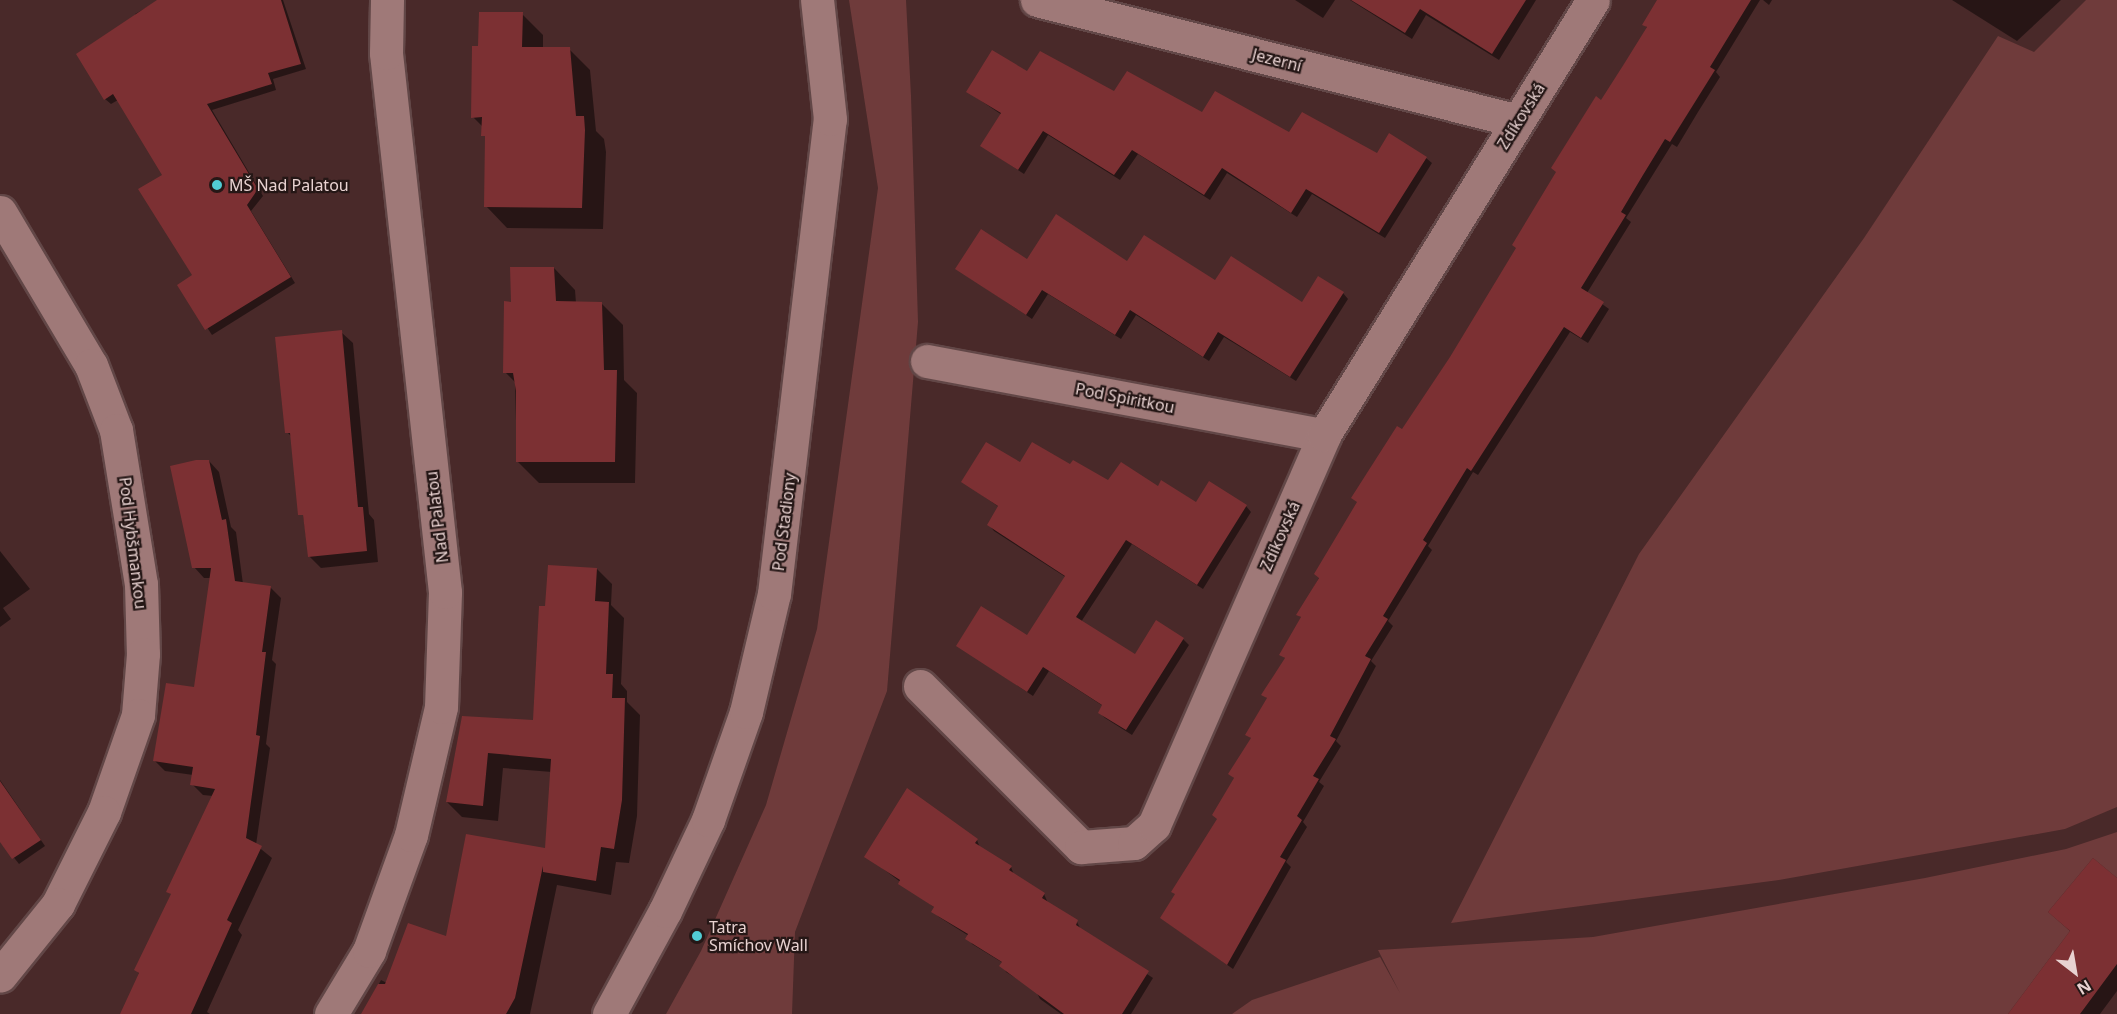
<!DOCTYPE html>
<meta charset="utf-8">
<style>
body{margin:0}
#map{position:relative;width:2117px;height:1014px;overflow:hidden;background:#492929;font-family:"Noto Sans",sans-serif}
div>[style]{position:absolute}
.green>*{inset:0;background:#6f3b3b}
.shadow>*{inset:0;background:#0007}
.building>*{inset:0;background:#7c3033}
.roads{filter:drop-shadow(2px 0 #624747) drop-shadow(-2px 0 #624747) drop-shadow(0 2px #624747) drop-shadow(0 -2px #624747)}
.street>*{height:33px;margin:-16.5px;padding:0 16.5px;transform-origin:16.5px;border-radius:16.5px;background:#9f7978}
.secondary>*{height:33px;margin:-16.5px;padding:0 16.5px;transform-origin:16.5px;border-radius:16.5px;background:#9f7978}
.dots>*{width:16px;height:16px;translate:-50% -50%;box-sizing:border-box;border:3px solid #251716;border-radius:50%}
span{translate:-50% -50%;white-space:nowrap;text-align:center;line-height:1.15;-webkit-text-stroke:4.5px #251716;paint-order:stroke}
.street-label{font-size:16px;color:#e8d2d1}
.poi-label{font-size:16px;color:#e8d2d1}
.left{translate:0 -50%;text-align:left}
.north{position:absolute;left:2045px;top:942px;width:60px;height:60px;-webkit-text-stroke:4px #251716;paint-order:stroke;rotate:149deg;font-size:16px;font-weight:700;line-height:24px;text-align:center;color:#e8d2d1}
.north::after{content:'';display:block;margin:auto;width:21px;height:27px;background:#e8d2d1;clip-path:polygon(50% 0,100% 100%,50% 72%,0 100%)}
</style>
<div id="map">
<div class="green">
<div style="clip-path:polygon(849px 0,906px 0,911px 96px,918px 322px,887px 691px,795px 932px,792px 1014px,666px 1014px,701px 951px,766px 805px,817px 629px,878px 188px)"></div>
<div style="clip-path:polygon(2086px 0,2117px 0,2117px 807px,2065px 829px,1779px 880px,1451px 923px,1639px 554px,1864px 238px,1998px 36px,2034px 52px)"></div>
<div style="clip-path:polygon(2117px 832px,2117px 878px,2093px 858px,2048px 912px,2070px 931px,2008px 1014px,1232px 1014px,1252px 1000px,1380px 957px,1400px 993px,1378px 950px,1593px 937px,1925px 878px,2066px 849px)"></div>
</div>
<div class="shadow">
<div style="clip-path:polygon(160px 0,283px 0,306px 69px,273px 79px,276px 90px,212px 110px,263px 196px,251px 211px,295px 283px,212px 335px,179px 285px,194px 275px,164px 175px,118px 100px,111px 104px,105px 99px,137px 18px,135px 14px)"></div>
<div style="clip-path:polygon(1295px 0,1335px 0,1323px 18px)"></div>
<div style="clip-path:polygon(1350px 0,1536px 0,1499px 60px,1426px 15px,1412px 39px)"></div>
<div style="clip-path:polygon(1659px 0,1760px 0,1716px 72px,1720px 77px,1698px 112px,1677px 147px,1672px 144px,1626px 218px,1631px 222px,1587px 293px,1609px 309px,1588px 343px,1570px 332px,1478px 475px,1473px 472px,1428px 546px,1432px 550px,1388px 621px,1393px 626px,1371px 661px,1376px 666px,1336px 741px,1341px 746px,1319px 782px,1324px 786px,1303px 822px,1307px 827px,1286px 862px,1291px 867px,1233px 969px,1168px 923px,1218px 820px,1235px 779px,1230px 774px,1252px 739px,1247px 734px,1268px 699px,1263px 694px,1286px 659px,1281px 655px,1302px 618px,1298px 615px,1402px 431px,1451px 358px,1648px 29px,1644px 24px)"></div>
<div style="clip-path:polygon(1763px 0,1772px 0,1769px 5px)"></div>
<div style="clip-path:polygon(1952px 0,2061px 0,2017px 41px)"></div>
<div style="clip-path:polygon(522px 14px,543px 35px,543px 48px,569px 49px,590px 70px,596px 131px,604px 139px,606px 152px,603px 229px,507px 228px,486px 206px,486px 139px,483px 127px,473px 117px,480px 48px)"></div>
<div style="clip-path:polygon(1027px 73px,1377px 155px,1426px 158px,1432px 163px,1385px 238px,1312px 194px,1297px 217px,1227px 173px,1210px 200px,1138px 154px,1120px 180px,1048px 135px,1024px 174px,982px 146px,1002px 115px,968px 92px)"></div>
<div style="clip-path:polygon(1028px 261px,1128px 263px,1303px 304px,1343px 293px,1348px 299px,1296px 381px,1224px 337px,1209px 361px,1136px 315px,1121px 339px,1048px 294px,1032px 319px,957px 269px)"></div>
<div style="clip-path:polygon(554px 268px,575px 290px,576px 303px,601px 303px,623px 325px,624px 380px,637px 393px,635px 483px,539px 483px,517px 461px,515px 382px,505px 372px,512px 303px)"></div>
<div style="clip-path:polygon(341px 332px,353px 343px,369px 514px,374px 520px,378px 562px,321px 568px,309px 556px,292px 437px,287px 432px)"></div>
<div style="clip-path:polygon(209px 461px,219px 472px,231px 527px,236px 532px,243px 584px,270px 587px,281px 598px,272px 660px,276px 664px,266px 744px,270px 748px,256px 845px,272px 858px,238px 930px,242px 935px,207px 1012px,210px 1014px,121px 1014px,140px 975px,136px 970px,172px 895px,168px 891px,213px 796px,203px 795px,192px 784px,193px 775px,165px 771px,155px 761px,196px 689px,211px 578px,204px 578px,194px 567px)"></div>
<div style="clip-path:polygon(1021px 464px,1071px 466px,1108px 482px,1158px 488px,1197px 504px,1246px 506px,1251px 512px,1203px 589px,1132px 544px,1081px 622px,1135px 656px,1183px 639px,1189px 645px,1132px 735px,1105px 718px,1099px 712px,1103px 706px,1049px 671px,1033px 696px,958px 646px,1028px 638px,1067px 578px,994px 531px,989px 525px,999px 507px,963px 482px)"></div>
<div style="clip-path:polygon(0 551px,30px 589px,3px 608px,11px 619px,0 627px)"></div>
<div style="clip-path:polygon(597px 569px,612px 584px,611px 605px,624px 618px,621px 684px,627px 691px,627px 702px,640px 715px,637px 816px,629px 863px,616px 862px,611px 895px,557px 885px,530px 1014px,363px 1014px,381px 980px,387px 983px,447px 938px,547px 850px,552px 772px,503px 768px,498px 821px,462px 817px,447px 802px,463px 718px,534px 722px,547px 608px)"></div>
<div style="clip-path:polygon(0 780px,45px 846px,19px 864px,0 840px)"></div>
<div style="clip-path:polygon(977px 840px,980px 848px,1011px 867px,1014px 875px,1044px 894px,1048px 903px,1077px 922px,1081px 930px,1153px 978px,1131px 1014px,1061px 1014px,1040px 999px,1036px 991px,1006px 972px,1003px 963px,972px 944px,969px 936px,939px 917px,933px 911px,935px 908px,866px 856px)"></div>
<div style="clip-path:polygon(2117px 880px,2117px 991px,2100px 1014px,2010px 1014px,2071px 932px,2050px 912px)"></div>
</div>
<div class="building">
<div style="clip-path:polygon(157px 0,281px 0,301px 64px,268px 73px,272px 84px,207px 104px,258px 189px,247px 205px,291px 277px,205px 330px,177px 285px,192px 275px,138px 189px,162px 175px,113px 94px,104px 100px,76px 54px)"></div>
<div style="clip-path:polygon(1351px 0,1526px 0,1492px 54px,1420px 9px,1405px 33px)"></div>
<div style="clip-path:polygon(1657px 0,1751px 0,1710px 67px,1715px 70px,1670px 142px,1665px 139px,1643px 175px,1621px 212px,1626px 215px,1581px 288px,1604px 302px,1581px 338px,1564px 327px,1471px 471px,1467px 468px,1423px 540px,1427px 543px,1383px 616px,1388px 619px,1365px 656px,1371px 659px,1330px 736px,1336px 739px,1313px 776px,1319px 779px,1297px 816px,1302px 820px,1280px 857px,1286px 860px,1227px 965px,1160px 918px,1175px 894px,1171px 892px,1217px 819px,1212px 815px,1234px 778px,1228px 774px,1251px 738px,1245px 735px,1267px 698px,1261px 695px,1285px 658px,1279px 655px,1301px 617px,1296px 615px,1319px 578px,1314px 574px,1357px 502px,1351px 498px,1397px 426px,1402px 429px,1450px 357px,1516px 248px,1512px 245px,1556px 172px,1551px 168px,1596px 96px,1601px 100px,1624px 64px,1647px 27px,1642px 25px)"></div>
<div style="clip-path:polygon(479px 12px,523px 12px,522px 47px,570px 47px,576px 116px,584px 116px,585px 130px,582px 208px,484px 207px,485px 136px,481px 136px,482px 117px,471px 118px,472px 46px,478px 46px)"></div>
<div style="clip-path:polygon(992px 50px,1027px 71px,1040px 51px,1114px 91px,1127px 71px,1202px 112px,1215px 91px,1289px 132px,1302px 112px,1377px 153px,1389px 133px,1427px 157px,1379px 233px,1306px 189px,1291px 213px,1222px 168px,1204px 195px,1132px 150px,1114px 175px,1043px 131px,1018px 170px,980px 146px,1001px 113px,966px 92px)"></div>
<div style="clip-path:polygon(1056px 214px,1127px 261px,1144px 235px,1215px 280px,1231px 256px,1302px 302px,1318px 276px,1344px 292px,1290px 377px,1218px 332px,1203px 357px,1130px 310px,1115px 335px,1042px 290px,1026px 315px,955px 269px,981px 229px,1027px 259px)"></div>
<div style="clip-path:polygon(510px 267px,554px 267px,556px 301px,602px 302px,604px 370px,617px 370px,615px 462px,516px 462px,516px 391px,513px 373px,503px 373px,504px 301px,511px 302px)"></div>
<div style="clip-path:polygon(342px 330px,358px 507px,363px 507px,367px 551px,308px 557px,303px 515px,298px 515px,290px 433px,285px 433px,275px 337px)"></div>
<div style="clip-path:polygon(986px 442px,1020px 462px,1032px 442px,1070px 464px,1073px 460px,1108px 480px,1121px 462px,1158px 486px,1161px 480px,1196px 502px,1209px 481px,1247px 505px,1197px 585px,1126px 540px,1076px 617px,1135px 654px,1156px 620px,1184px 638px,1126px 730px,1098px 713px,1102px 705px,1043px 667px,1027px 692px,956px 646px,981px 606px,1027px 635px,1065px 576px,987px 525px,998px 506px,961px 482px)"></div>
<div style="clip-path:polygon(196px 460px,209px 460px,222px 520px,226px 519px,235px 581px,271px 586px,262px 652px,266px 652px,256px 735px,260px 736px,246px 838px,262px 846px,227px 920px,232px 923px,191px 1014px,120px 1014px,139px 973px,134px 970px,171px 894px,166px 892px,215px 789px,190px 785px,193px 767px,153px 761px,166px 683px,194px 687px,211px 568px,192px 568px,170px 466px)"></div>
<div style="clip-path:polygon(548px 565px,597px 568px,595px 601px,609px 602px,606px 674px,613px 674px,612px 698px,625px 698px,622px 800px,614px 849px,601px 847px,596px 881px,543px 872px,543px 866px,515px 998px,506px 1014px,361px 1014px,378px 984px,385px 984px,408px 923px,446px 936px,466px 834px,545px 848px,551px 759px,488px 753px,483px 806px,446px 802px,462px 716px,533px 720px,539px 606px,545px 606px)"></div>
<div style="clip-path:polygon(0 781px,41px 840px,12px 859px,0 842px)"></div>
<div style="clip-path:polygon(907px 788px,978px 839px,975px 843px,1012px 866px,1009px 870px,1045px 893px,1042px 898px,1078px 920px,1076px 925px,1149px 971px,1122px 1014px,1064px 1014px,999px 966px,1002px 962px,965px 939px,968px 934px,931px 912px,934px 907px,898px 884px,900px 880px,864px 857px)"></div>
<div style="clip-path:polygon(2093px 858px,2117px 878px,2117px 964px,2080px 1014px,2008px 1014px,2070px 931px,2048px 912px)"></div>
</div>
<div class="roads">
<div class="street">
<div style="left:1037px;top:0;width:495px;rotate:14.1deg"></div>
<div style="left:0;top:212px;width:178px;rotate:59.3deg"></div>
<div style="left:91px;top:365px;width:70px;rotate:69deg"></div>
<div style="left:116px;top:430px;width:156px;rotate:80.8deg"></div>
<div style="left:141px;top:584px;width:70px;rotate:88.4deg"></div>
<div style="left:143px;top:654px;width:61px;rotate:94.7deg"></div>
<div style="left:138px;top:715px;width:103px;rotate:109.3deg"></div>
<div style="left:104px;top:812px;width:103px;rotate:116.6deg"></div>
<div style="left:58px;top:904px;width:92px;rotate:128.9deg"></div>
<div style="left:927px;top:361px;width:404px;rotate:10.6deg"></div>
<div style="left:920px;top:686px;width:228px;rotate:45deg"></div>
<div style="left:1081px;top:847px;width:53px;rotate:-4.3deg"></div>
<div style="left:1134px;top:843px;width:27px;rotate:-42deg"></div>
<div style="left:1154px;top:825px;width:425px;rotate:-66.4deg"></div>
<div style="left:1324px;top:435px;width:511px;rotate:-58.27deg"></div>
<div style="left:331px;top:1014px;width:74px;rotate:-58.9deg"></div>
<div style="left:369px;top:951px;width:123px;rotate:-70.1deg"></div>
<div style="left:411px;top:835px;width:131px;rotate:-76.8deg"></div>
<div style="left:441px;top:707px;width:115px;rotate:-88deg"></div>
<div style="left:445px;top:592px;width:542px;rotate:-96.25deg"></div>
<div style="left:386px;top:53px;width:53px;rotate:-88.9deg"></div>
</div>
<div class="secondary">
<div style="left:609px;top:1014px;width:117px;rotate:-61.5deg"></div>
<div style="left:665px;top:911px;width:101px;rotate:-64.7deg"></div>
<div style="left:708px;top:820px;width:114px;rotate:-70.6deg"></div>
<div style="left:746px;top:712px;width:121px;rotate:-76.7deg"></div>
<div style="left:774px;top:594px;width:478px;rotate:-83.3deg"></div>
<div style="left:830px;top:119px;width:120px;rotate:-96.2deg"></div>
</div>
</div>
<div class="dots">
<div style="left:217px;top:185px;background:#51ccd4"></div>
<div style="left:697px;top:936px;background:#51ccd4"></div>
</div>
<div class="street-label">
<span style="left:1277px;top:60px;rotate:14deg">Jezerní</span>
<span style="left:1521px;top:116px;rotate:-58deg">Zdíkovská</span>
<span style="left:1125px;top:398px;rotate:11deg">Pod Spiritkou</span>
<span style="left:437px;top:517px;rotate:-97deg">Nad Palatou</span>
<span style="left:784px;top:522px;rotate:-83deg">Pod Stadiony</span>
<span style="left:1280px;top:536px;rotate:-66deg">Zdíkovská</span>
<span style="left:133px;top:543px;rotate:83deg">Pod Hybšmankou</span>
</div>
<div class="poi-label">
<span class="left" style="left:229px;top:185px">MŠ Nad Palatou</span>
<span class="left" style="left:709px;top:936px">Tatra<br>Smíchov Wall</span>
</div>
<div class="north">N</div>
</div>
